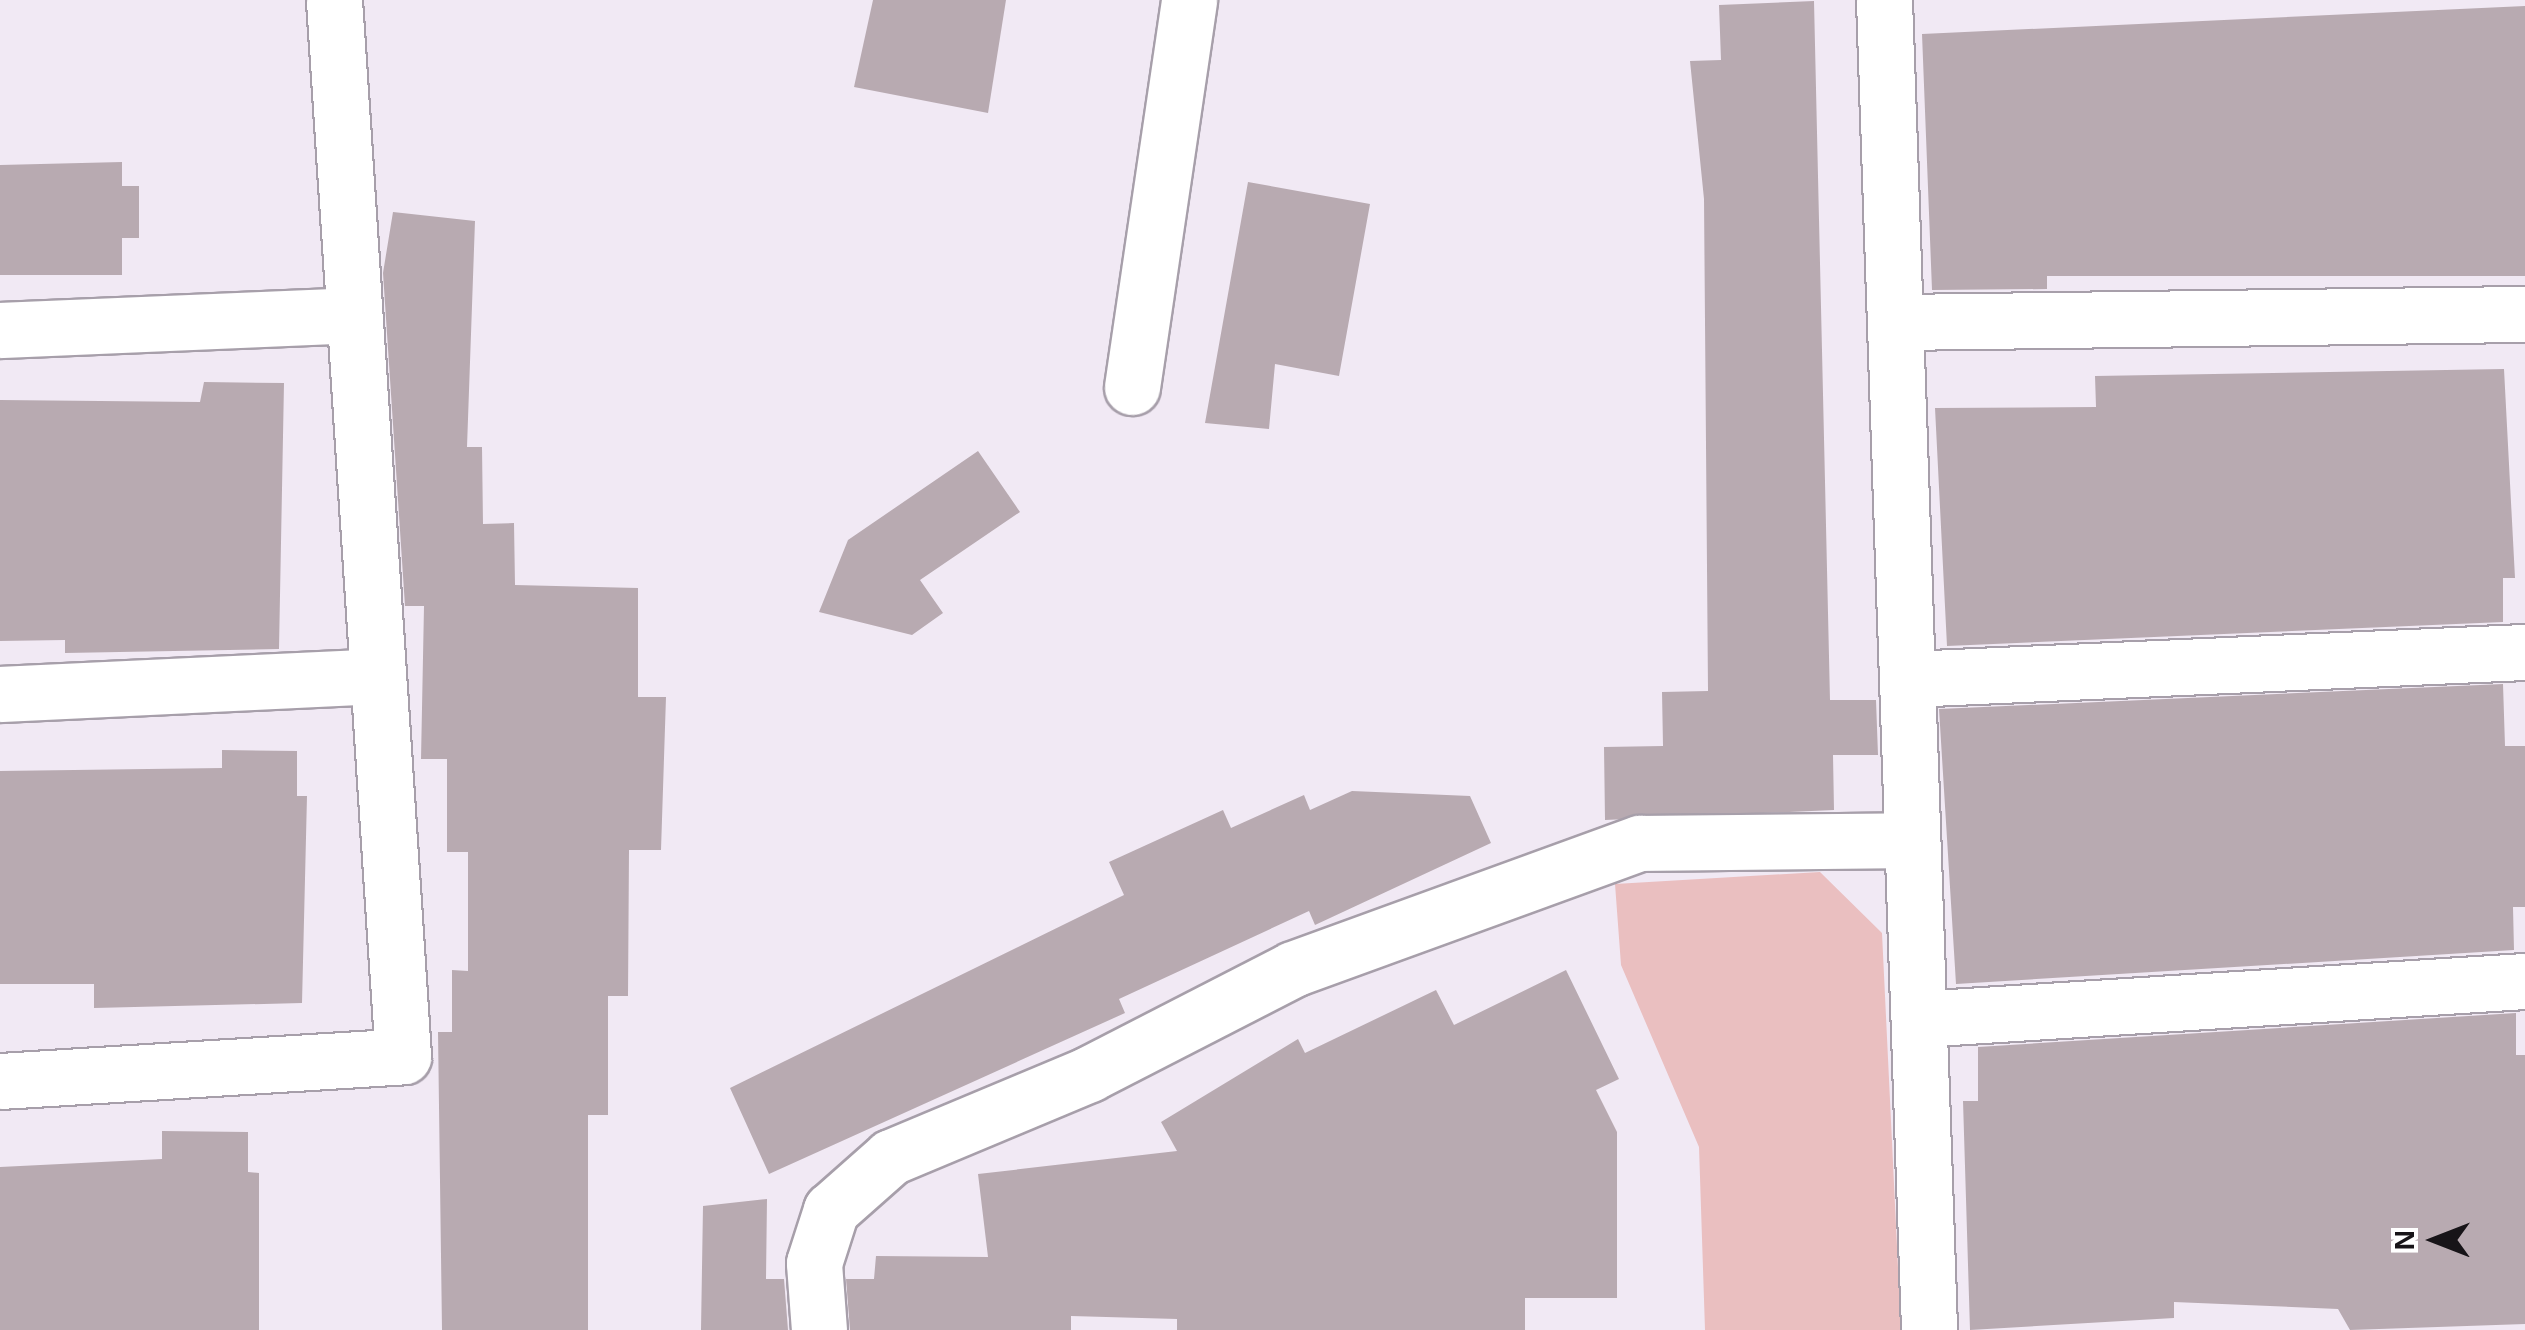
<!DOCTYPE html>
<style>
body{margin:0}
#map{position:relative;width:2525px;height:1330px;overflow:hidden;background:#f1e9f4;font-family:Helvetica,sans-serif}
div>[style]{position:absolute}
.green>*{inset:0;background:#eabfc0}
.building>*{inset:0;background:#b8aab1}
.roads{filter:drop-shadow(2px 0 #a79faa) drop-shadow(-2px 0 #a79faa) drop-shadow(0 2px #a79faa) drop-shadow(0 -2px #a79faa)}
.minor>*{height:55px;margin:-27.5px;padding:0 27.5px;transform-origin:27.5px;border-radius:27.5px;background:#fff}
span{translate:-50% -50%;white-space:nowrap;text-align:center;line-height:1.15;-webkit-text-stroke:10px #fff;paint-order:stroke}
.north{position:absolute;left:2385px;top:1190px;width:100px;height:100px;-webkit-text-stroke:8px #fff;paint-order:stroke;rotate:270deg;font-size:28px;font-weight:700;line-height:40px;text-align:center;color:#171418}
.north::after{content:'';display:block;margin:auto;width:35px;height:45px;background:#171418;clip-path:polygon(50% 0,100% 100%,50% 72%,0 100%)}
</style>
<div id="map">
<div class="green">
<div style="clip-path:polygon(1820px 872px,1882px 933px,1901px 1330px,1705px 1330px,1699px 1147px,1621px 965px,1615px 884px)"></div>
</div>
<div class="building">
<div style="clip-path:polygon(873px 0,1006px 0,988px 113px,854px 87px)"></div>
<div style="clip-path:polygon(1814px 1px,1830px 700px,1876px 700px,1878px 755px,1833px 755px,1834px 810px,1605px 820px,1604px 747px,1663px 746px,1662px 692px,1708px 691px,1704px 199px,1690px 61px,1721px 60px,1719px 5px)"></div>
<div style="clip-path:polygon(2525px 6px,2525px 276px,2047px 276px,2047px 289px,1932px 290px,1922px 34px)"></div>
<div style="clip-path:polygon(122px 162px,122px 186px,139px 186px,139px 238px,122px 238px,122px 275px,0 275px,0 165px)"></div>
<div style="clip-path:polygon(1248px 182px,1370px 204px,1339px 376px,1275px 364px,1269px 429px,1205px 423px)"></div>
<div style="clip-path:polygon(393px 212px,475px 221px,467px 447px,482px 447px,483px 524px,514px 523px,515px 585px,638px 588px,638px 697px,666px 697px,661px 850px,629px 850px,628px 996px,608px 996px,608px 1115px,588px 1115px,588px 1330px,442px 1330px,438px 1032px,452px 1032px,452px 970px,468px 971px,468px 852px,447px 852px,447px 759px,421px 759px,424px 606px,405px 606px,383px 273px)"></div>
<div style="clip-path:polygon(2504px 369px,2515px 578px,2503px 578px,2503px 622px,1947px 646px,1935px 408px,2096px 407px,2095px 376px)"></div>
<div style="clip-path:polygon(204px 382px,284px 383px,279px 649px,65px 653px,65px 640px,0 641px,0 400px,200px 402px)"></div>
<div style="clip-path:polygon(978px 451px,1020px 512px,920px 580px,943px 613px,912px 635px,819px 612px,848px 540px)"></div>
<div style="clip-path:polygon(2503px 684px,2505px 746px,2525px 746px,2525px 907px,2513px 907px,2514px 950px,1956px 984px,1939px 709px)"></div>
<div style="clip-path:polygon(222px 750px,297px 751px,297px 796px,307px 796px,302px 1003px,94px 1008px,94px 984px,0 984px,0 771px,222px 768px)"></div>
<div style="clip-path:polygon(1352px 791px,1470px 796px,1491px 843px,1315px 925px,1309px 911px,1119px 999px,1125px 1013px,769px 1174px,730px 1088px,1124px 895px,1109px 862px,1223px 810px,1231px 828px,1304px 795px,1310px 810px)"></div>
<div style="clip-path:polygon(1566px 970px,1619px 1079px,1596px 1090px,1617px 1132px,1617px 1298px,1525px 1298px,1525px 1330px,1177px 1330px,1177px 1319px,1071px 1316px,1071px 1330px,850px 1330px,846px 1279px,874px 1279px,876px 1256px,988px 1257px,978px 1174px,1177px 1151px,1161px 1122px,1298px 1039px,1305px 1053px,1436px 990px,1454px 1025px)"></div>
<div style="clip-path:polygon(2516px 1013px,2516px 1055px,2525px 1055px,2525px 1324px,2350px 1330px,2338px 1309px,2174px 1302px,2174px 1318px,1970px 1330px,1963px 1101px,1978px 1101px,1978px 1047px)"></div>
<div style="clip-path:polygon(162px 1131px,248px 1132px,248px 1172px,259px 1173px,259px 1330px,0 1330px,0 1167px,162px 1159px)"></div>
<div style="clip-path:polygon(767px 1199px,766px 1279px,784px 1279px,788px 1330px,701px 1330px,703px 1206px)"></div>
</div>
<div class="roads">
<div class="minor">
<div style="left:1884px;top:0;width:1331px;rotate:88.06deg"></div>
<div style="left:1896px;top:322px;width:629px;rotate:-0.73deg"></div>
<div style="left:0;top:330px;width:354px;rotate:-2.4deg"></div>
<div style="left:1132px;top:387px;width:391px;rotate:-81.6deg"></div>
<div style="left:1908px;top:679px;width:618px;rotate:-2.51deg"></div>
<div style="left:0;top:694px;width:378px;rotate:-2.7deg"></div>
<div style="left:1919px;top:1019px;width:607px;rotate:-3.59deg"></div>
<div style="left:0;top:1081px;width:404px;rotate:-3.5deg"></div>
<div style="left:403px;top:1056px;width:1058px;rotate:-93.74deg"></div>
<div style="left:819px;top:1330px;width:67px;rotate:-94.3deg"></div>
<div style="left:814px;top:1263px;width:56px;rotate:-72.2deg"></div>
<div style="left:831px;top:1210px;width:80px;rotate:-41.5deg"></div>
<div style="left:891px;top:1157px;width:215px;rotate:-22.7deg"></div>
<div style="left:1089px;top:1074px;width:229px;rotate:-27.2deg"></div>
<div style="left:1293px;top:969px;width:369px;rotate:-20deg"></div>
<div style="left:1640px;top:843px;width:271px;rotate:-0.6deg"></div>
</div>
</div>
<div class="north">N</div>
</div>
